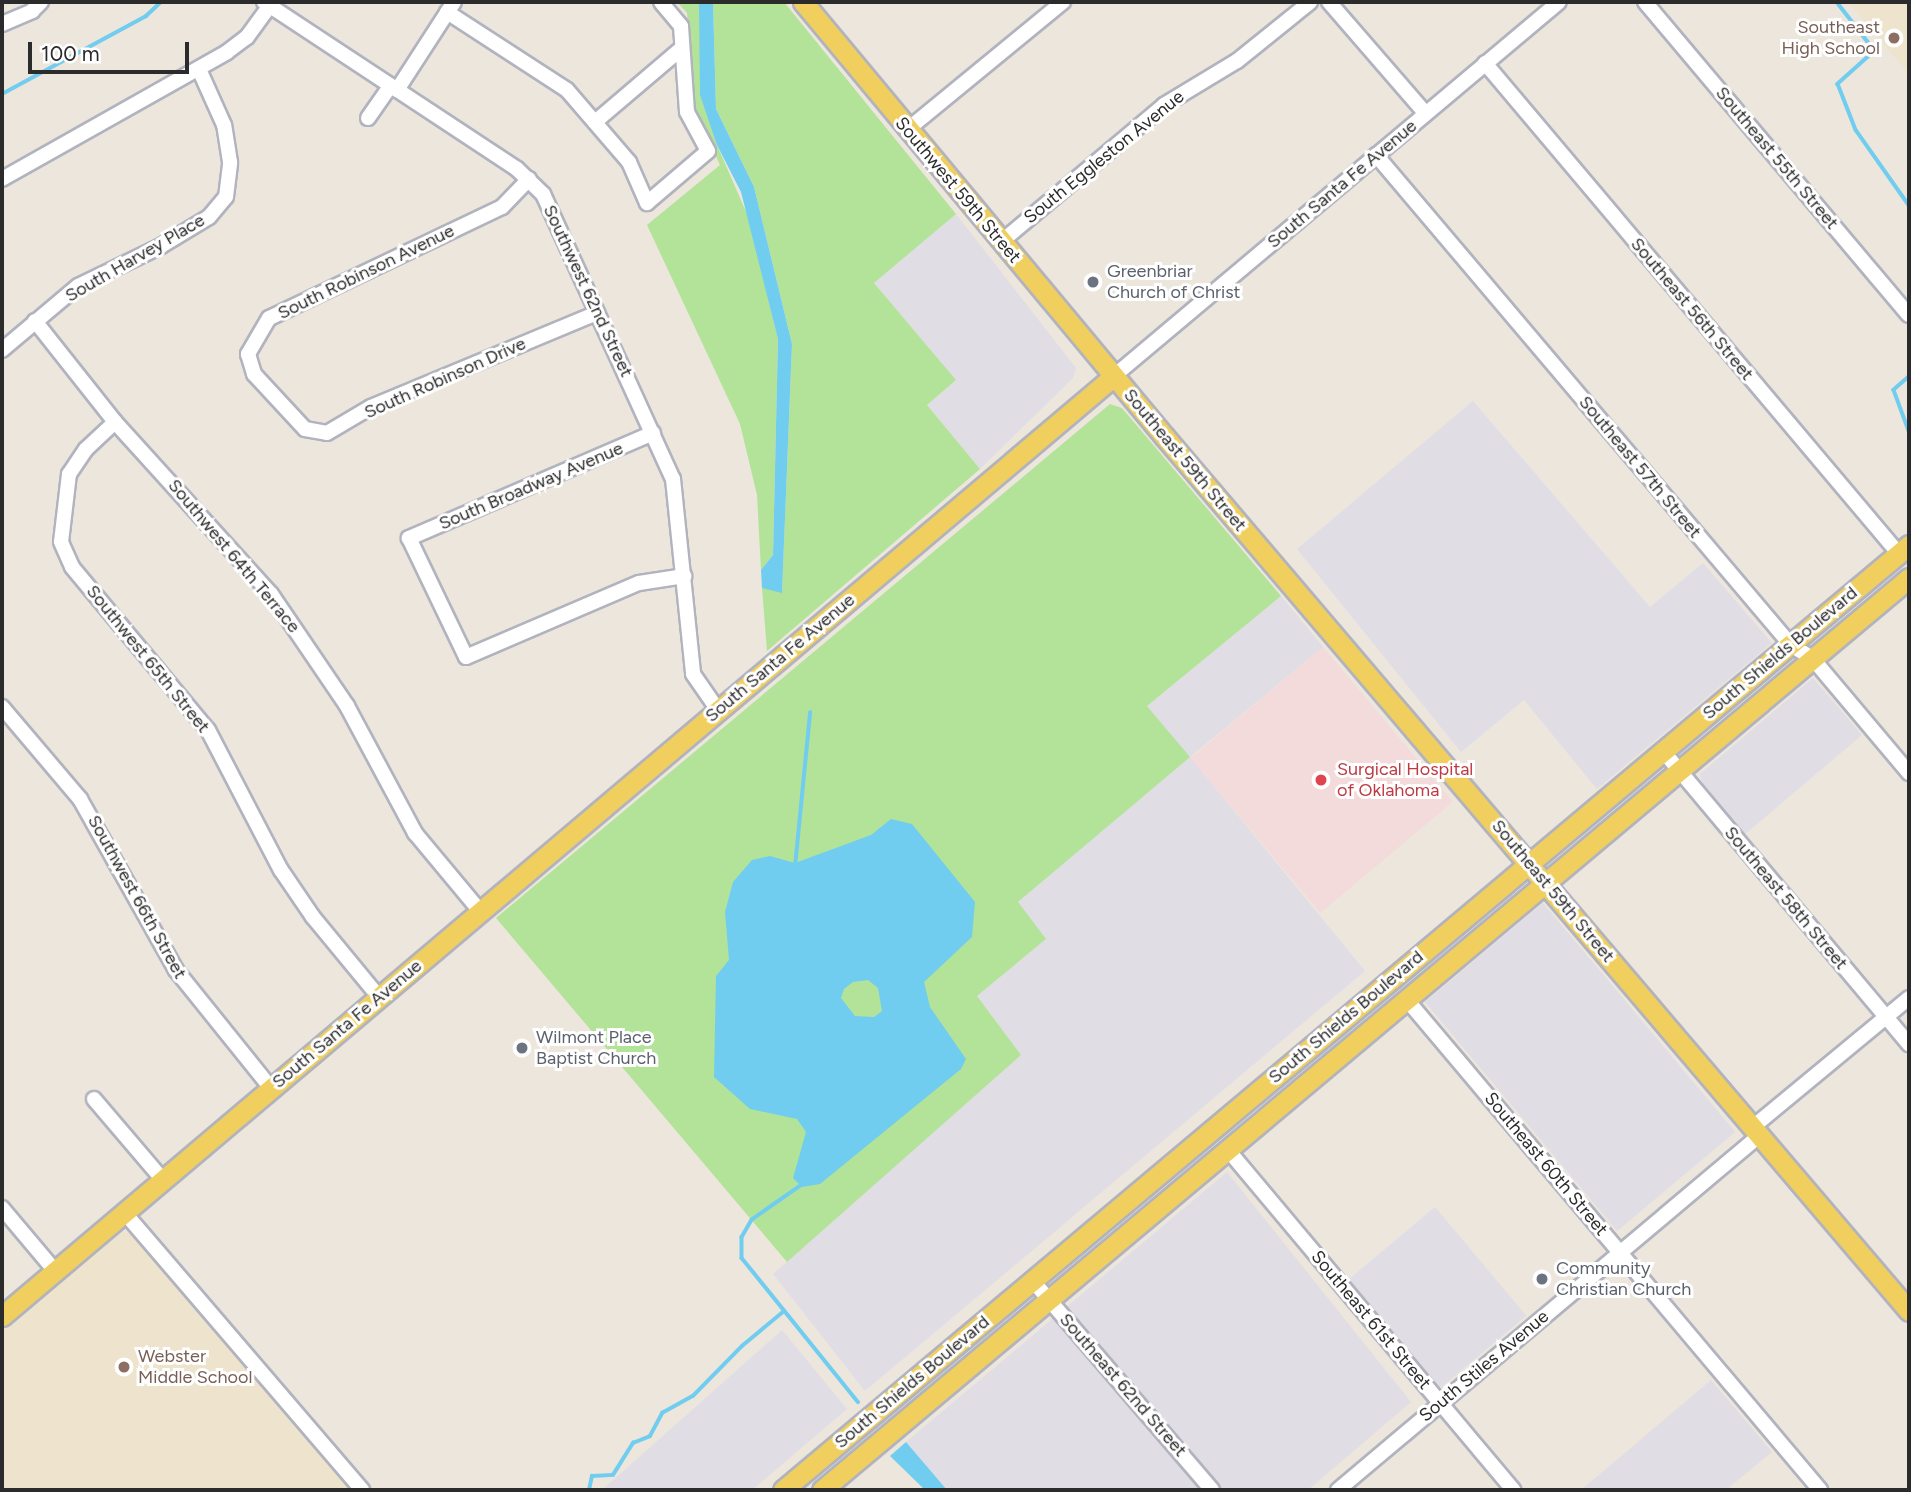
<!DOCTYPE html>
<style>
body{margin:0}
#map{position:relative;width:1911px;height:1492px;overflow:hidden;background:#ede6dd;font-family:Figtree,sans-serif}
div>[style]{position:absolute}
.industrial>*{inset:0;background:#e0dde5;transform-origin:0 0}
.education>*{inset:0;background:#eee3cc}
.medical>*{inset:0;background:#f3dadb;transform-origin:0 0}
.green>*{inset:0;background:#b2e399}
.water>*{inset:0;background:#70cdef}
.stream>*{height:3.5px;margin:-1.75px;padding:0 1.75px;transform-origin:1.75px;border-radius:1.75px;background:#70cdef}
.roads{filter:drop-shadow(2px 0 #b1b3be) drop-shadow(-2px 0 #b1b3be) drop-shadow(0 2px #b1b3be) drop-shadow(0 -2px #b1b3be)}
.minor>*{height:14px;margin:-7px;padding:0 7px;transform-origin:7px;border-radius:7px;background:#fff}
.major>*{height:19px;margin:-9.5px;padding:0 9.5px;transform-origin:9.5px;border-radius:9.5px;background:#f1cf5e}
.dots>*{width:19px;height:19px;translate:-50% -50%;box-sizing:border-box;border:4px solid #fff;border-radius:50%}
span{translate:-50% -50%;white-space:nowrap;text-align:center;line-height:1.15;-webkit-text-stroke:6px #fff;paint-order:stroke}
.education-label{font-size:18px;color:#785e54}
.right{translate:-100% -50%;text-align:right}
.left{translate:0 -50%;text-align:left}
.street-label{font-size:18px;color:#2b2b2b}
.worship-label{font-size:18px;color:#5b616d}
.health-label{font-size:18px;color:#be3a42}
.frame{position:absolute;inset:0;border:4px solid #2b2b2b;pointer-events:none}
.scale{position:absolute;left:28px;top:42px;width:161px;height:32px;box-sizing:border-box;border:4px solid #2b2b2b;border-top:0;padding-left:9px;font-size:21px;line-height:24px;white-space:nowrap;color:#2b2b2b;-webkit-text-stroke:5px #fff;paint-order:stroke}
</style>
<div id="map">
<div class="industrial">
<div style="clip-path:polygon(956px 214px,1076px 368px,1073px 378px,980px 469px,927px 405px,956px 380px,874px 283px)"></div>
<div style="clip-path:polygon(1473px 401px,1650px 607px,1703px 563px,1772px 643px,1597px 789px,1524px 700px,1461px 752px,1297px 549px)"></div>
<div style="clip-path:polygon(1281px 596px,1323px 647px,1190px 757px,1365px 971px,865px 1391px,773px 1274px,1021px 1055px,977px 996px,1046px 939px,1017px 903px,1189px 757px,1147px 706px)"></div>
<div style="clip-path:polygon(1813px 678px,1862px 735px,1744px 835px,1702px 782px,1700px 774px)"></div>
<div style="left:1543px;top:903px;width:299px;height:154px;rotate:50deg"></div>
<div style="clip-path:polygon(1227px 1172px,1411px 1402px,1308px 1490px,947px 1490px,906px 1442px)"></div>
<div style="left:1435px;top:1207px;width:142px;height:115px;rotate:50deg"></div>
<div style="clip-path:polygon(782px 1330px,847px 1409px,752px 1490px,602px 1490px)"></div>
<div style="clip-path:polygon(1711px 1380px,1772px 1452px,1726px 1490px,1581px 1490px)"></div>
</div>
<div class="education">
<div style="clip-path:polygon(1848px 2px,1909px 2px,1909px 74px)"></div>
<div style="clip-path:polygon(120px 1231px,134px 1235px,351px 1490px,2px 1490px,2px 1331px)"></div>
</div>
<div class="medical">
<div style="left:1323px;top:647px;width:202px;height:173px;rotate:50deg"></div>
</div>
<div class="green">
<div style="clip-path:polygon(677px 2px,700px 2px,717px 145px,750px 221px,778px 339px,773px 555px,761px 570px,757px 495px,740px 424px,647px 225px,720px 165px,695px 112px,687px 13px)"></div>
<div style="clip-path:polygon(713px 2px,784px 2px,956px 214px,874px 283px,956px 380px,927px 405px,980px 469px,767px 651px,762px 588px,782px 592px,792px 344px,754px 187px,716px 109px)"></div>
<div style="clip-path:polygon(1110px 404px,1122px 408px,1281px 596px,1147px 706px,1190px 757px,1018px 902px,1046px 939px,977px 996px,1021px 1055px,787px 1262px,496px 918px)"></div>
</div>
<div class="water">
<div style="clip-path:polygon(699px 2px,713px 2px,716px 109px,754px 187px,792px 344px,782px 593px,762px 588px,761px 570px,773px 555px,778px 339px,741px 192px,717px 145px,700px 95px)"></div>
<div style="clip-path:polygon(evenodd,891px 819px,912px 824px,975px 902px,972px 937px,924px 982px,930px 1007px,966px 1059px,961px 1069px,820px 1184px,802px 1187px,793px 1178px,806px 1132px,797px 1119px,750px 1109px,714px 1077px,716px 976px,729px 960px,725px 912px,733px 882px,752px 860px,770px 856px,795px 863px,871px 835px,891px 819px,868px 980px,878px 988px,882px 1011px,874px 1017px,855px 1016px,841px 998px,844px 989px,853px 982px,868px 980px)"></div>
<div style="clip-path:polygon(906px 1442px,947px 1490px,925px 1490px,890px 1456px)"></div>
</div>
<div class="stream">
<div style="left:1837px;top:2px;width:62px;rotate:52.2deg"></div>
<div style="left:1875px;top:51px;width:50px;rotate:138.3deg"></div>
<div style="left:1838px;top:84px;width:49px;rotate:68.6deg"></div>
<div style="left:1856px;top:130px;width:92px;rotate:54.8deg"></div>
<div style="left:2px;top:94px;width:164px;rotate:-28.4deg"></div>
<div style="left:146px;top:16px;width:21px;rotate:-43deg"></div>
<div style="left:1909px;top:377px;width:20px;rotate:139deg"></div>
<div style="left:1894px;top:390px;width:44px;rotate:69.9deg"></div>
<div style="left:795px;top:867px;width:155px;rotate:-84.4deg"></div>
<div style="left:802px;top:1185px;width:61px;rotate:145deg"></div>
<div style="left:752px;top:1220px;width:20px;rotate:120deg"></div>
<div style="left:742px;top:1237px;width:21px;rotate:90deg"></div>
<div style="left:742px;top:1258px;width:185px;rotate:51.1deg"></div>
<div style="left:589px;top:1490px;width:14px;rotate:-78deg"></div>
<div style="left:592px;top:1476px;width:21px;rotate:-3deg"></div>
<div style="left:613px;top:1475px;width:38px;rotate:-58deg"></div>
<div style="left:633px;top:1443px;width:18px;rotate:-22deg"></div>
<div style="left:650px;top:1436px;width:26px;rotate:-62deg"></div>
<div style="left:662px;top:1413px;width:35px;rotate:-29deg"></div>
<div style="left:693px;top:1396px;width:70px;rotate:-45.6deg"></div>
<div style="left:742px;top:1346px;width:53px;rotate:-39.7deg"></div>
</div>
<div class="roads">
<div class="minor">
<div style="left:264px;top:2px;width:303px;rotate:33.4deg"></div>
<div style="left:517px;top:169px;width:36px;rotate:44deg"></div>
<div style="left:543px;top:194px;width:313px;rotate:65.5deg"></div>
<div style="left:673px;top:479px;width:196px;rotate:84.1deg"></div>
<div style="left:693px;top:674px;width:44px;rotate:55.2deg"></div>
<div style="left:1329px;top:2px;width:147px;rotate:49.1deg"></div>
<div style="left:1645px;top:2px;width:409px;rotate:49.9deg"></div>
<div style="left:447px;top:12px;width:143px;rotate:33deg"></div>
<div style="left:567px;top:90px;width:95px;rotate:49.3deg"></div>
<div style="left:629px;top:162px;width:45px;rotate:66.3deg"></div>
<div style="left:647px;top:203px;width:80px;rotate:-40.4deg"></div>
<div style="left:708px;top:151px;width:44px;rotate:-118.3deg"></div>
<div style="left:687px;top:112px;width:86px;rotate:-94deg"></div>
<div style="left:681px;top:26px;width:31px;rotate:-130deg"></div>
<div style="left:2px;top:24px;width:33px;rotate:-23deg"></div>
<div style="left:32px;top:11px;width:13px;rotate:-45deg"></div>
<div style="left:1485px;top:63px;width:642px;rotate:49.86deg"></div>
<div style="left:397px;top:90px;width:105px;rotate:-57.1deg"></div>
<div style="left:368px;top:118px;width:39px;rotate:-55deg"></div>
<div style="left:595px;top:122px;width:114px;rotate:-40.4deg"></div>
<div style="left:907px;top:130px;width:202px;rotate:-39.4deg"></div>
<div style="left:1376px;top:155px;width:642px;rotate:49.74deg"></div>
<div style="left:1791px;top:645px;width:26px;rotate:32deg"></div>
<div style="left:1813px;top:659px;width:149px;rotate:49.9deg"></div>
<div style="left:2px;top:179px;width:258px;rotate:-29.4deg"></div>
<div style="left:227px;top:52px;width:25px;rotate:-37deg"></div>
<div style="left:247px;top:37px;width:39px;rotate:-54deg"></div>
<div style="left:529px;top:179px;width:39px;rotate:134deg"></div>
<div style="left:502px;top:207px;width:258px;rotate:154.5deg"></div>
<div style="left:269px;top:318px;width:42px;rotate:120.3deg"></div>
<div style="left:248px;top:354px;width:21px;rotate:73deg"></div>
<div style="left:254px;top:374px;width:75px;rotate:47.2deg"></div>
<div style="left:305px;top:429px;width:22px;rotate:10deg"></div>
<div style="left:327px;top:433px;width:51px;rotate:-30.6deg"></div>
<div style="left:371px;top:407px;width:245px;rotate:-22.6deg"></div>
<div style="left:1001px;top:242px;width:213px;rotate:-40deg"></div>
<div style="left:1164px;top:105px;width:85px;rotate:-31.1deg"></div>
<div style="left:1237px;top:61px;width:94px;rotate:-38.9deg"></div>
<div style="left:35px;top:321px;width:129px;rotate:51.6deg"></div>
<div style="left:115px;top:422px;width:232px;rotate:47.8deg"></div>
<div style="left:271px;top:594px;width:135px;rotate:55.8deg"></div>
<div style="left:347px;top:706px;width:144px;rotate:61.8deg"></div>
<div style="left:415px;top:833px;width:102px;rotate:50.2deg"></div>
<div style="left:2px;top:350px;width:99px;rotate:-40.1deg"></div>
<div style="left:78px;top:286px;width:92px;rotate:-25.7deg"></div>
<div style="left:161px;top:246px;width:56px;rotate:-31.1deg"></div>
<div style="left:209px;top:217px;width:26px;rotate:-50deg"></div>
<div style="left:226px;top:197px;width:35px;rotate:-83deg"></div>
<div style="left:230px;top:162px;width:37px;rotate:-99deg"></div>
<div style="left:224px;top:125px;width:61px;rotate:-114.1deg"></div>
<div style="left:1114px;top:376px;width:581px;rotate:-40.05deg"></div>
<div style="left:115px;top:422px;width:40px;rotate:137deg"></div>
<div style="left:86px;top:449px;width:30px;rotate:124deg"></div>
<div style="left:69px;top:474px;width:68px;rotate:96.7deg"></div>
<div style="left:61px;top:542px;width:27px;rotate:66deg"></div>
<div style="left:72px;top:567px;width:212px;rotate:50.2deg"></div>
<div style="left:208px;top:730px;width:158px;rotate:62.5deg"></div>
<div style="left:281px;top:870px;width:57px;rotate:55.8deg"></div>
<div style="left:313px;top:917px;width:104px;rotate:50.5deg"></div>
<div style="left:653px;top:433px;width:266px;rotate:156.7deg"></div>
<div style="left:409px;top:538px;width:132px;rotate:64.4deg"></div>
<div style="left:466px;top:657px;width:188px;rotate:-23.2deg"></div>
<div style="left:639px;top:583px;width:46px;rotate:-8.8deg"></div>
<div style="left:2px;top:707px;width:121px;rotate:49.7deg"></div>
<div style="left:80px;top:799px;width:196px;rotate:60.7deg"></div>
<div style="left:176px;top:970px;width:151px;rotate:51.2deg"></div>
<div style="left:1663px;top:751px;width:383px;rotate:50deg"></div>
<div style="left:1407px;top:1000px;width:641px;rotate:49.87deg"></div>
<div style="left:94px;top:1099px;width:106px;rotate:49.6deg"></div>
<div style="left:1753px;top:1127px;width:202px;rotate:-39.6deg"></div>
<div style="left:1228px;top:1150px;width:444px;rotate:50deg"></div>
<div style="left:2px;top:1208px;width:82px;rotate:49.9deg"></div>
<div style="left:124px;top:1212px;width:366px;rotate:49.4deg"></div>
<div style="left:1033px;top:1281px;width:275px;rotate:49.4deg"></div>
<div style="left:1338px;top:1490px;width:551px;rotate:-40.07deg"></div>
</div>
<div class="major">
<div style="left:803px;top:2px;width:565px;rotate:50.25deg"></div>
<div style="left:1164px;top:436px;width:1149px;rotate:49.59deg"></div>
<div style="left:2px;top:1316px;width:1456px;rotate:-40.21deg"></div>
<div style="left:783px;top:1490px;width:1470px;rotate:-40.01deg"></div>
<div style="left:822px;top:1490px;width:1419px;rotate:-40deg"></div>
</div>
</div>
<div class="dots">
<div style="left:1894px;top:38px;background:#8d6e63"></div>
<div style="left:1093px;top:282px;background:#6b7280"></div>
<div style="left:1321px;top:780px;background:#e0444e"></div>
<div style="left:522px;top:1048px;background:#6b7280"></div>
<div style="left:1542px;top:1279px;background:#6b7280"></div>
<div style="left:124px;top:1367px;background:#8d6e63"></div>
</div>
<div class="education-label">
<span class="right" style="left:1880px;top:38px">Southeast<br>High School</span>
<span class="left" style="left:138px;top:1367px">Webster<br>Middle School</span>
</div>
<div class="street-label">
<span style="left:1104px;top:157px;rotate:-39deg">South Eggleston Avenue</span>
<span style="left:1777px;top:158px;rotate:50deg">Southeast 55th Street</span>
<span style="left:1342px;top:184px;rotate:-40deg">South Santa Fe Avenue</span>
<span style="left:958px;top:190px;rotate:50deg">Southwest 59th Street</span>
<span style="left:135px;top:258px;rotate:-30deg">South Harvey Place</span>
<span style="left:366px;top:272px;rotate:-26deg">South Robinson Avenue</span>
<span style="left:588px;top:291px;rotate:65deg">Southwest 62nd Street</span>
<span style="left:1692px;top:309px;rotate:50deg">Southeast 56th Street</span>
<span style="left:445px;top:378px;rotate:-24deg">South Robinson Drive</span>
<span style="left:1185px;top:460px;rotate:50deg">Southeast 59th Street</span>
<span style="left:1640px;top:467px;rotate:50deg">Southeast 57th Street</span>
<span style="left:531px;top:486px;rotate:-23deg">South Broadway Avenue</span>
<span style="left:234px;top:556px;rotate:50deg">Southwest 64th Terrace</span>
<span style="left:1780px;top:653px;rotate:-40deg">South Shields Boulevard</span>
<span style="left:780px;top:658px;rotate:-40deg">South Santa Fe Avenue</span>
<span style="left:148px;top:659px;rotate:51deg">Southwest 65th Street</span>
<span style="left:1553px;top:891px;rotate:50deg">Southeast 59th Street</span>
<span style="left:137px;top:897px;rotate:61deg">Southwest 66th Street</span>
<span style="left:1786px;top:898px;rotate:50deg">Southeast 58th Street</span>
<span style="left:1346px;top:1017px;rotate:-40deg">South Shields Boulevard</span>
<span style="left:347px;top:1024px;rotate:-40deg">South Santa Fe Avenue</span>
<span style="left:1546px;top:1164px;rotate:50deg">Southeast 60th Street</span>
<span style="left:1371px;top:1320px;rotate:50deg">Southeast 61st Street</span>
<span style="left:1484px;top:1366px;rotate:-40deg">South Stiles Avenue</span>
<span style="left:912px;top:1382px;rotate:-40deg">South Shields Boulevard</span>
<span style="left:1123px;top:1385px;rotate:49deg">Southeast 62nd Street</span>
</div>
<div class="worship-label">
<span class="left" style="left:1107px;top:282px">Greenbriar<br>Church of Christ</span>
<span class="left" style="left:536px;top:1048px">Wilmont Place<br>Baptist Church</span>
<span class="left" style="left:1556px;top:1279px">Community<br>Christian Church</span>
</div>
<div class="health-label">
<span class="left" style="left:1337px;top:780px">Surgical Hospital<br>of Oklahoma</span>
</div>
<div class="frame"></div>
<div class="scale">100 m</div>
</div>
